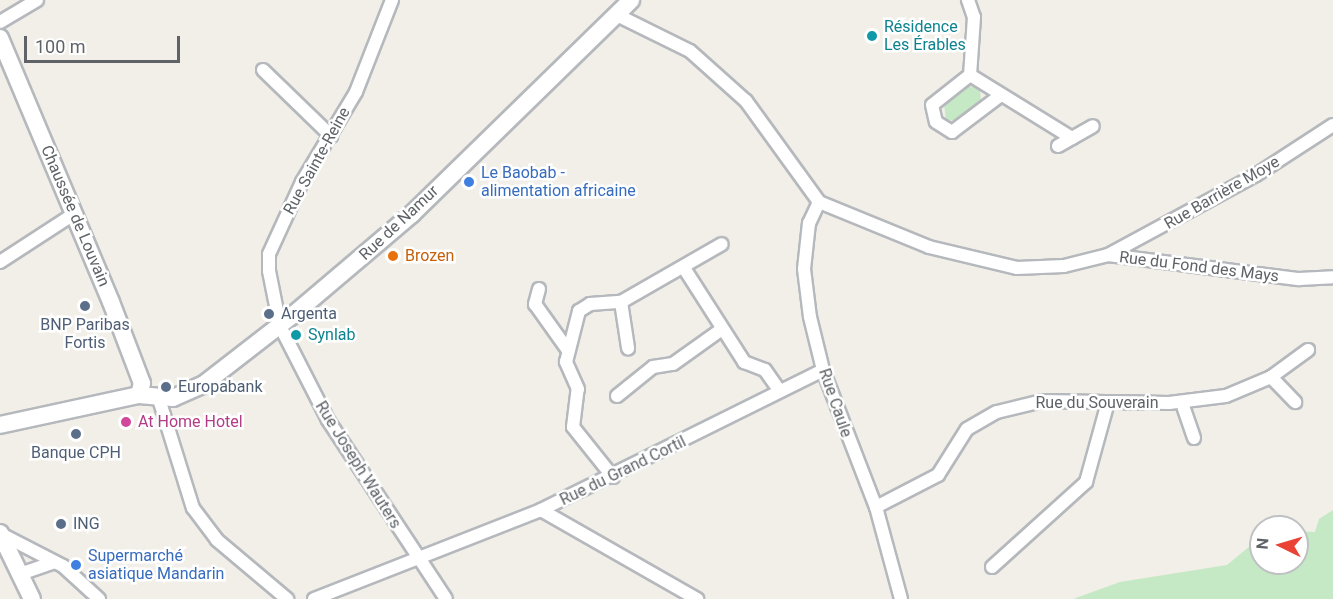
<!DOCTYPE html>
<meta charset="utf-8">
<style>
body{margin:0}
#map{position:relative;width:1333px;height:599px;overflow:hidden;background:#f1efe8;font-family:Roboto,sans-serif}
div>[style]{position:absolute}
.green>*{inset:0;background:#c5e8c5}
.roads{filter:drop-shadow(2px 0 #b5b8bc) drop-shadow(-2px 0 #b5b8bc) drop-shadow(0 2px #b5b8bc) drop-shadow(0 -2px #b5b8bc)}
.street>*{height:12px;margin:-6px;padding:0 6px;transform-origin:6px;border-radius:6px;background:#fff}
.secondary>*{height:16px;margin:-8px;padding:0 8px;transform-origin:8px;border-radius:8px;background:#fff}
.dots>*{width:16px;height:16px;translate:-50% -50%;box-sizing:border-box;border:3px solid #fff;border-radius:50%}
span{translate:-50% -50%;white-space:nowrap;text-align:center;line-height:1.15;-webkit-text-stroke:5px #fff;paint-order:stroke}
.culture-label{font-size:16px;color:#0d838f}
.left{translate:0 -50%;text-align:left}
.street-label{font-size:16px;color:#5f6368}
.shop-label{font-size:16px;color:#366cbe}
.food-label{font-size:16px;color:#c56008}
.service-label{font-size:16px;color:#4e5e75}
.hotel-label{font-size:16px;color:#b23c85}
.north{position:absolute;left:1249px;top:515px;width:60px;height:60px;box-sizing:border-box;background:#fff;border:2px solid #bfc1c3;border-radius:50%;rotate:275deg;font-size:16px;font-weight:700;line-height:24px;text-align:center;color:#5f6368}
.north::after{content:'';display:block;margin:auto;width:21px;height:27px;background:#ea4335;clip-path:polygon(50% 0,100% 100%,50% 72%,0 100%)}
.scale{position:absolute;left:24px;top:36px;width:156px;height:27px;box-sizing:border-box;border:3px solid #5f6368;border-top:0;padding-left:8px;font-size:18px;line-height:21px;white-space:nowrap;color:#5f6368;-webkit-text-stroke:4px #fff;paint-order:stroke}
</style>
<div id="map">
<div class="green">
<div style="clip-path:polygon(965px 85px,980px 89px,981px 104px,958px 121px,946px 120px,944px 104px)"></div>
<div style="clip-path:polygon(1333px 510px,1333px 599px,1073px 599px,1120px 582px,1227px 565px,1261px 537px,1261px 563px,1297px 563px,1297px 531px,1315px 532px,1319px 519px)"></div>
</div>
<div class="roads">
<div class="street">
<div style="left:392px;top:0;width:99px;rotate:111.4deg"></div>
<div style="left:356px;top:92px;width:105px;rotate:121deg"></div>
<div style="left:302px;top:182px;width:79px;rotate:114.6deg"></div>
<div style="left:269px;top:254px;width:17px;rotate:90deg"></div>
<div style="left:269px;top:271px;width:56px;rotate:78.7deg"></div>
<div style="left:280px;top:326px;width:106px;rotate:62.9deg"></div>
<div style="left:328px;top:420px;width:214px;rotate:56.6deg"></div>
<div style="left:968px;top:0;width:18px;rotate:71deg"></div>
<div style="left:974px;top:17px;width:58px;rotate:93.9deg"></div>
<div style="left:970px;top:75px;width:120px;rotate:31.7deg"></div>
<div style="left:617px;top:15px;width:81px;rotate:26.3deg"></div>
<div style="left:690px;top:51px;width:75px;rotate:41.8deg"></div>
<div style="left:746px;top:101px;width:125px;rotate:54.1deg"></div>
<div style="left:819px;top:202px;width:119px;rotate:22.2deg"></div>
<div style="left:929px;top:247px;width:90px;rotate:13.4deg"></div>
<div style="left:1017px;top:268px;width:47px;rotate:-2.4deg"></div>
<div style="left:1064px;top:266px;width:45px;rotate:-14deg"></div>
<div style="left:1108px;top:255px;width:193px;rotate:7.2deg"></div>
<div style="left:1299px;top:279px;width:34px;rotate:-3deg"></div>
<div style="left:0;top:22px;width:43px;rotate:-30.7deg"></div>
<div style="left:263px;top:70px;width:95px;rotate:44.1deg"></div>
<div style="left:970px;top:75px;width:48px;rotate:141.7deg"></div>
<div style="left:932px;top:105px;width:17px;rotate:77deg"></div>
<div style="left:936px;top:122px;width:19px;rotate:32deg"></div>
<div style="left:952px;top:132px;width:61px;rotate:-37.1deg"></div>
<div style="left:1058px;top:146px;width:40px;rotate:-29.7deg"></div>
<div style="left:819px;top:202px;width:23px;rotate:115deg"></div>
<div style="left:809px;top:223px;width:46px;rotate:96.2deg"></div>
<div style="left:804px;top:269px;width:48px;rotate:82.9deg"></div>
<div style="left:810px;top:317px;width:55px;rotate:76.2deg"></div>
<div style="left:823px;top:370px;width:147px;rotate:68.9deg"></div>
<div style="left:876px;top:507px;width:95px;rotate:74.8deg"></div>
<div style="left:1108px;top:255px;width:168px;rotate:-28.4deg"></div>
<div style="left:1256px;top:175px;width:92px;rotate:-33deg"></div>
<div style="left:0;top:262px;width:88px;rotate:-33deg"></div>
<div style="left:684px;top:268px;width:112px;rotate:57.4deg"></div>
<div style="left:744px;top:362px;width:22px;rotate:21deg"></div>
<div style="left:765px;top:370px;width:24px;rotate:55deg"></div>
<div style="left:539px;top:289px;width:16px;rotate:105deg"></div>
<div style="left:535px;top:304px;width:55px;rotate:54.6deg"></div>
<div style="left:621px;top:302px;width:47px;rotate:81.3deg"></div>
<div style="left:1271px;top:377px;width:35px;rotate:46deg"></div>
<div style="left:617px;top:396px;width:46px;rotate:-38.9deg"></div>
<div style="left:653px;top:367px;width:20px;rotate:-9deg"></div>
<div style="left:673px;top:364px;width:60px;rotate:-35.5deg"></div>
<div style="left:159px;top:399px;width:114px;rotate:72.7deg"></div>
<div style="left:193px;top:508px;width:40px;rotate:53deg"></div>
<div style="left:217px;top:540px;width:92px;rotate:40.1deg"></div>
<div style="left:1182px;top:403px;width:37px;rotate:71deg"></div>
<div style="left:613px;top:477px;width:64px;rotate:-128.7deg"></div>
<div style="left:573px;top:427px;width:38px;rotate:-83deg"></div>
<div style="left:578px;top:389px;width:30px;rotate:-114deg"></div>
<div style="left:566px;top:362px;width:53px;rotate:-75.7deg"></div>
<div style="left:579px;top:311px;width:13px;rotate:-32deg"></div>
<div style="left:590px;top:304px;width:31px;rotate:-4deg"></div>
<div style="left:621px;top:302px;width:116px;rotate:-29.9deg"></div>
<div style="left:876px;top:507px;width:70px;rotate:-27.3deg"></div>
<div style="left:938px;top:475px;width:54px;rotate:-57.8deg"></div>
<div style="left:967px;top:429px;width:34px;rotate:-30deg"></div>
<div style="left:997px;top:412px;width:46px;rotate:-13.7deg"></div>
<div style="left:1042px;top:401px;width:127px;rotate:0.9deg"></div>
<div style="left:1169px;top:403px;width:57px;rotate:-7deg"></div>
<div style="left:1226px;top:396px;width:49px;rotate:-22.9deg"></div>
<div style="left:1271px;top:377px;width:46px;rotate:-36.1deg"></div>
<div style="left:541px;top:510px;width:180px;rotate:29.7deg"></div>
<div style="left:1px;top:534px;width:70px;rotate:27.3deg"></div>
<div style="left:63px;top:566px;width:49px;rotate:42.5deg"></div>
<div style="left:992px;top:567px;width:127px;rotate:-42.1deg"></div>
<div style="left:1086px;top:482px;width:83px;rotate:-74.6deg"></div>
<div style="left:20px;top:574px;width:36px;rotate:-19deg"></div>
<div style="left:314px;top:599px;width:244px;rotate:-21.4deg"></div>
<div style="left:541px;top:510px;width:315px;rotate:-26.4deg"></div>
</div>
<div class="secondary">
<div style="left:0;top:38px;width:286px;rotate:67.2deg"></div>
<div style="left:111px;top:302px;width:87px;rotate:69.1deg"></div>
<div style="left:142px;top:383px;width:12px;rotate:104deg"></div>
<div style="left:139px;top:395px;width:34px;rotate:5deg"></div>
<div style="left:173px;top:398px;width:34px;rotate:-24deg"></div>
<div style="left:204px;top:384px;width:113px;rotate:-37.8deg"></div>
<div style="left:293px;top:315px;width:156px;rotate:-40.3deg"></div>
<div style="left:412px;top:214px;width:306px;rotate:-44.3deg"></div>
<div style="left:0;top:425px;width:142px;rotate:-12.2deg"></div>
<div style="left:0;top:533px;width:73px;rotate:64.1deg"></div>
</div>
</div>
<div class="dots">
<div style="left:872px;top:36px;background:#0f9aa8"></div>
<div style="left:469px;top:182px;background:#3f7fe0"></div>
<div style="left:393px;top:256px;background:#e8710a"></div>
<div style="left:85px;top:306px;background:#5c6f8a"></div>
<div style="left:269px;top:314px;background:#5c6f8a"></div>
<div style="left:296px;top:335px;background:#0f9aa8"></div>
<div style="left:166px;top:387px;background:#5c6f8a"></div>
<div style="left:126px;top:422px;background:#d1479c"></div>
<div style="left:76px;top:434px;background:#5c6f8a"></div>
<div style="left:61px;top:524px;background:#5c6f8a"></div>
<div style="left:76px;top:565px;background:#3f7fe0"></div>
</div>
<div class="culture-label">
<span class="left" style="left:884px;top:36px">Résidence<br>Les Érables</span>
<span class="left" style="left:308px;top:335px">Synlab</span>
</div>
<div class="street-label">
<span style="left:317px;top:161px;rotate:-61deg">Rue Sainte-Reine</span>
<span style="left:1222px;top:193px;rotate:-30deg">Rue Barrière Moye</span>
<span style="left:75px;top:216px;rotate:67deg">Chaussée de Louvain</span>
<span style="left:399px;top:223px;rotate:-43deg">Rue de Namur</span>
<span style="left:1199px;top:267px;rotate:7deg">Rue du Fond des Mays</span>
<span style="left:835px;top:403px;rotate:71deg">Rue Caule</span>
<span style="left:1097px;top:403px">Rue du Souverain</span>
<span style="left:358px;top:465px;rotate:58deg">Rue Joseph Wauters</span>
<span style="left:623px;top:471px;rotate:-26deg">Rue du Grand Cortil</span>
</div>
<div class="shop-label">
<span class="left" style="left:481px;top:182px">Le Baobab -<br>alimentation africaine</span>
<span class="left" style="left:88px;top:565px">Supermarché<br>asiatique Mandarin</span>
</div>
<div class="food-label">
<span class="left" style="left:405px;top:256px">Brozen</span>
</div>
<div class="service-label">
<span class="left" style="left:281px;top:314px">Argenta</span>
<span style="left:85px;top:334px">BNP Paribas<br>Fortis</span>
<span class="left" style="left:178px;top:387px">Europabank</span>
<span style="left:76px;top:453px">Banque CPH</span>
<span class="left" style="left:73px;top:524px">ING</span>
</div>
<div class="hotel-label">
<span class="left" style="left:138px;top:422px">At Home Hotel</span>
</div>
<div class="north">N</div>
<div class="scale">100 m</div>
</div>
